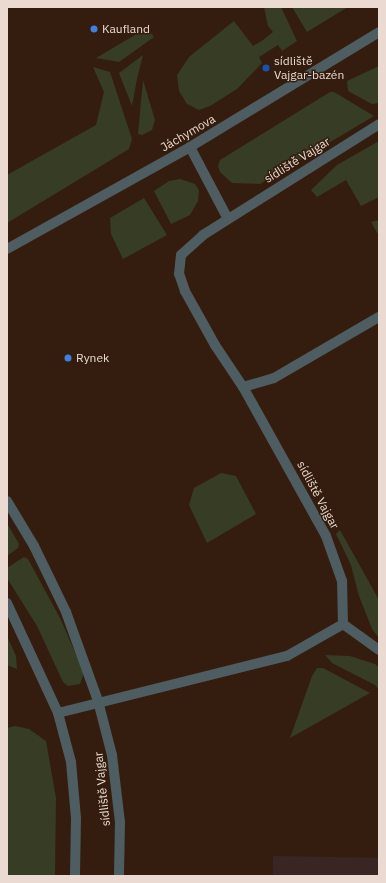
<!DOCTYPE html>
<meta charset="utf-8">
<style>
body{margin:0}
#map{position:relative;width:386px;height:883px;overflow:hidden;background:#341d0e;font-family:"IBM Plex Sans",sans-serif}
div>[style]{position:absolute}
.education>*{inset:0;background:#382524;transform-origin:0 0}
.green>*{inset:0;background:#373c24}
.minor>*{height:10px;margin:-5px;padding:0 5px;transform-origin:5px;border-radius:5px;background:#4e5d61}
.dots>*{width:11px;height:11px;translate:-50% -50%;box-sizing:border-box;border:2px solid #341d0e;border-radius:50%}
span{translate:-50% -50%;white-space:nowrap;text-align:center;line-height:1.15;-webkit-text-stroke:3px #341d0e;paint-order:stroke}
.poi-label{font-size:12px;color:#eadad1}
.left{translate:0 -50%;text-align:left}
.street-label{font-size:12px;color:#eadad1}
.frame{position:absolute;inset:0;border:8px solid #eadad1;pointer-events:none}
</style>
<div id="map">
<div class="education">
<div style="left:273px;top:856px;width:106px;height:20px;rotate:1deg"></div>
</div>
<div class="green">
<div style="clip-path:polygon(264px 7px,281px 7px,297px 41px,282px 51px,278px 45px,259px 57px,262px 63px,237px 89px,210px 106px,199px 110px,187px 104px,179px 91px,177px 75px,189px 57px,234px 21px,253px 46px,263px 40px,273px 32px,268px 26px)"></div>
<div style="clip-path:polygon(292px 7px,348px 7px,307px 32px)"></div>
<div style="clip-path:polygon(145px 29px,148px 29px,154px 37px,119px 62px,96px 58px)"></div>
<div style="clip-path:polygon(143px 55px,137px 79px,132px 106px,119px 73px)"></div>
<div style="clip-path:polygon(379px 66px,379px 103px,372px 104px,348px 91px,347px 81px)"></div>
<div style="clip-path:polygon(93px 67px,110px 72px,132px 139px,129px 149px,7px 223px,7px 175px,96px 125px,104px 92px)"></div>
<div style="clip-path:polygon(143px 80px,155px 120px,152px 130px,142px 135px,138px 134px)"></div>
<div style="clip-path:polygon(330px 92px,334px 92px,374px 116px,260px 184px,232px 183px,220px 172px,218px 166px,220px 160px)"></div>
<div style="clip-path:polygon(379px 141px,379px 197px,361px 206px,346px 180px,317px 197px,311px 190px,337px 165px)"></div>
<div style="clip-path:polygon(180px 179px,195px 184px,199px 190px,198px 201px,190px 215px,171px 224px,154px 191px,169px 181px)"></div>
<div style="clip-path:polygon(144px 198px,167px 235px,123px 259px,111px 234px,110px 218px)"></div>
<div style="clip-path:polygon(379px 220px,379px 236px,371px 222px)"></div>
<div style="clip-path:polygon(221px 473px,236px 476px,256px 514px,207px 543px,189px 505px,194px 488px)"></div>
<div style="clip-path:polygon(7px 523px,19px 544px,18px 548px,7px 556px)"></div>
<div style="clip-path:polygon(340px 530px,379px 600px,379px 638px,372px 629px,359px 596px,351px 565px,336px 534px)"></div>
<div style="clip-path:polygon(24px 557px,28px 559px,61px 620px,84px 673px,80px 684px,68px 686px,63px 682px,37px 626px,7px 578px,7px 568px)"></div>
<div style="clip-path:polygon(7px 636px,16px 656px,17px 669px,7px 665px)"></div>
<div style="clip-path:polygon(325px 655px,350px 656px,375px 664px,379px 667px,379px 690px,375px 685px,332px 663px)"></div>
<div style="clip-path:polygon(317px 668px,323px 668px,370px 693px,290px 738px,312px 676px)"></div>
<div style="clip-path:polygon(15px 726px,29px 729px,46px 741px,56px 798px,55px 876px,7px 876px,7px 728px)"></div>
</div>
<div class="minor">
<div style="left:190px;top:147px;width:81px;rotate:62.2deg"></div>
<div style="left:7px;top:249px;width:210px;rotate:-29.1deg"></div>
<div style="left:190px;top:147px;width:221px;rotate:-31.3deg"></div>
<div style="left:243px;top:387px;width:32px;rotate:-16deg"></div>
<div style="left:274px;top:378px;width:121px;rotate:-30.2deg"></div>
<div style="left:7px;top:501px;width:52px;rotate:59deg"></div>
<div style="left:34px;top:546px;width:73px;rotate:64.1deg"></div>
<div style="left:66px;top:612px;width:95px;rotate:70.2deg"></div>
<div style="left:98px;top:701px;width:56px;rotate:75.5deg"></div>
<div style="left:112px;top:755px;width:67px;rotate:83.2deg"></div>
<div style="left:120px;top:822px;width:54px;rotate:91.1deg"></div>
<div style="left:7px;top:603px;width:121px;rotate:65.1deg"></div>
<div style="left:58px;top:713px;width:51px;rotate:75.1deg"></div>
<div style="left:71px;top:762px;width:56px;rotate:84.9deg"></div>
<div style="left:76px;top:818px;width:58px;rotate:91deg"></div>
<div style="left:343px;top:624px;width:44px;rotate:35.8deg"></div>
<div style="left:58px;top:713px;width:236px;rotate:-14deg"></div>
<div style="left:287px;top:656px;width:64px;rotate:-29.7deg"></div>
<div style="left:343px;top:624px;width:43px;rotate:-91.3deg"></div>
<div style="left:342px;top:581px;width:48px;rotate:-109.6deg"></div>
<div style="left:326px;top:536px;width:171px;rotate:-119.1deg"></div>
<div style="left:243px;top:387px;width:50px;rotate:-123.7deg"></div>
<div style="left:215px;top:345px;width:62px;rotate:-119.1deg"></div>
<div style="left:185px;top:291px;width:18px;rotate:-109deg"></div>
<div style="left:179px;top:274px;width:19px;rotate:-84deg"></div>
<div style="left:181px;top:255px;width:30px;rotate:-42deg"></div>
<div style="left:203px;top:235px;width:208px;rotate:-32.2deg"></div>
</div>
<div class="dots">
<div style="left:94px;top:29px;background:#3f7fe0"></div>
<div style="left:266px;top:68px;background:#1a4fb4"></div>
<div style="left:68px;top:358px;background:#3f7fe0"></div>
</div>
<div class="poi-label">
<span class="left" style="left:102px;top:29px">Kaufland</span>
<span class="left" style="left:274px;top:68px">sídliště<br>Vajgar-bazén</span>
<span class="left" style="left:76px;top:358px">Rynek</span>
</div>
<div class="street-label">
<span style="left:188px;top:133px;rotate:-30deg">Jáchymova</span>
<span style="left:297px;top:160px;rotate:-32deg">sídliště Vajgar</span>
<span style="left:318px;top:495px;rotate:62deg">sídliště Vajgar</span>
<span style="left:102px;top:789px;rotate:-96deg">sídliště Vajgar</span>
</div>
<div class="frame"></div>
</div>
